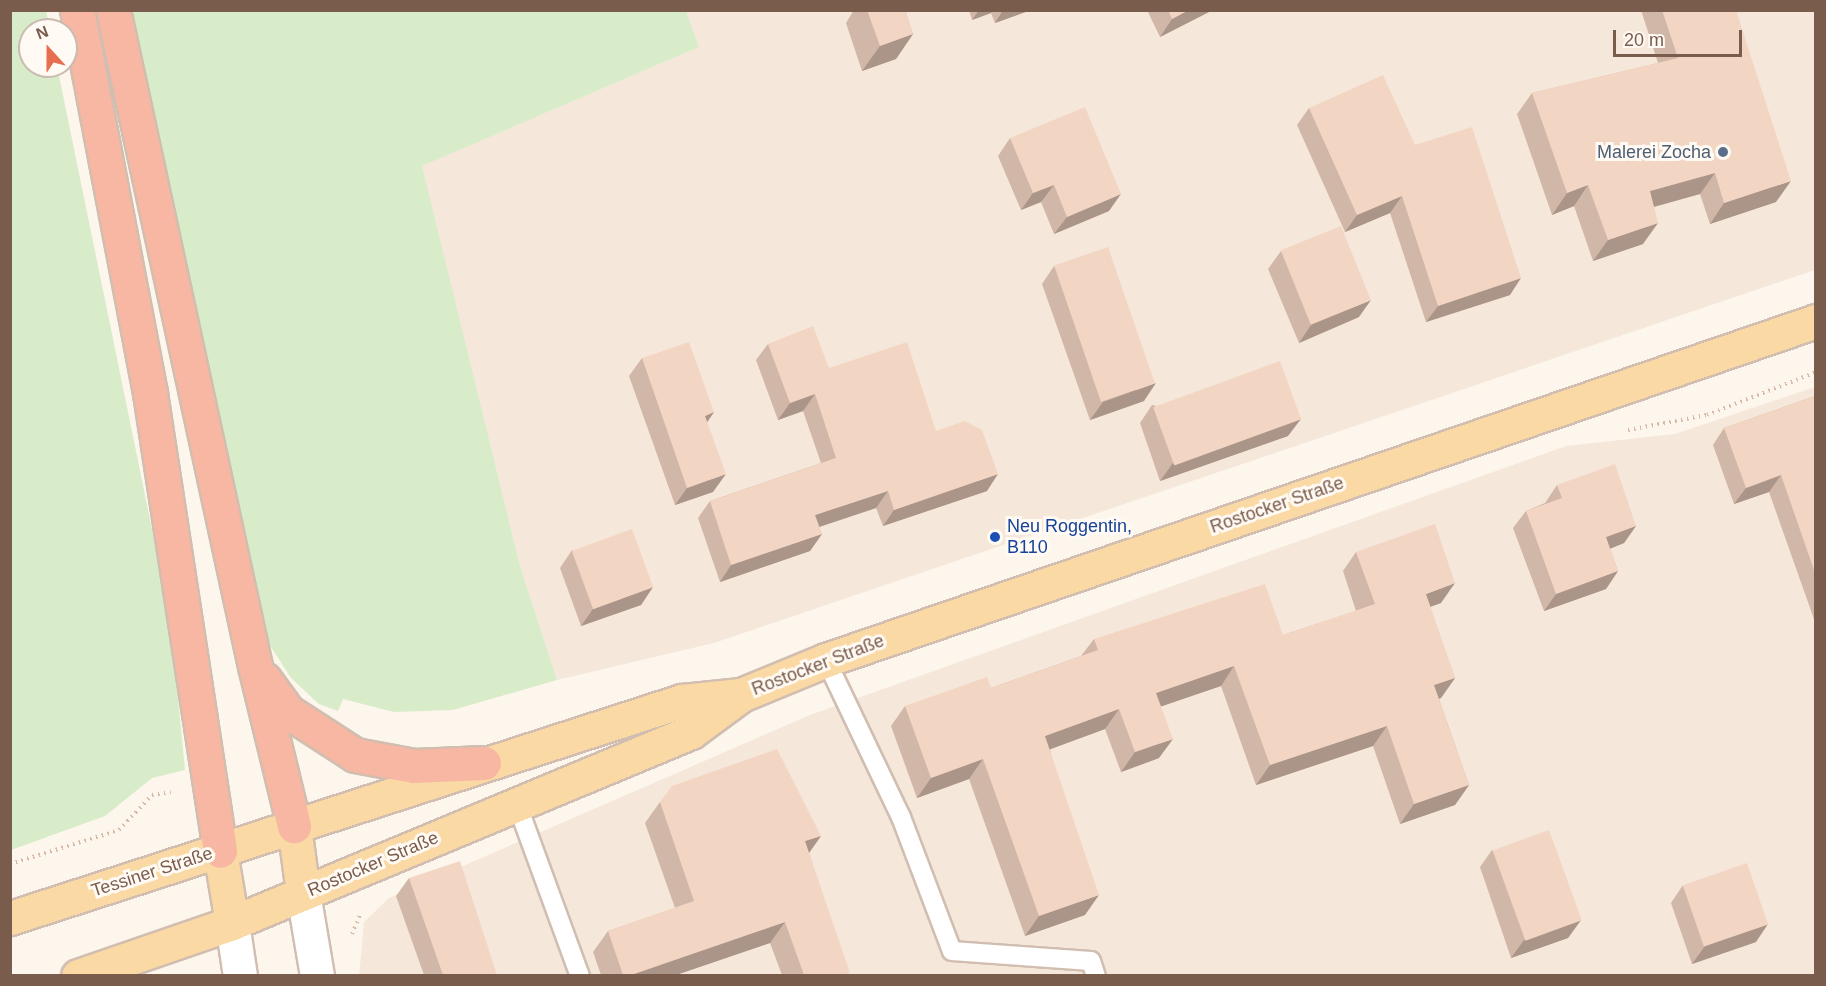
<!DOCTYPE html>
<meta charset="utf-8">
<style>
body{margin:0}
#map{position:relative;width:1826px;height:986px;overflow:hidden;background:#fdf6ec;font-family:Arial,sans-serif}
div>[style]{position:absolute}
.residential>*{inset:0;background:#f5e8da}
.green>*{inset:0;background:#d8ecc9}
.path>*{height:4px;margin-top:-2px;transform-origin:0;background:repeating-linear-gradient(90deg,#d9b8a5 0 1.5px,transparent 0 6px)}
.roads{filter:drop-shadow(2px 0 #d1beb0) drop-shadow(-2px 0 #d1beb0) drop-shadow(0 2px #d1beb0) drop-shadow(0 -2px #d1beb0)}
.lane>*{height:18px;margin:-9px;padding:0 9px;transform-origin:9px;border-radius:9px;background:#fff}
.secondary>*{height:33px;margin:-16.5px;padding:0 16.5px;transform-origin:16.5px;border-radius:16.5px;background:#fff}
.primary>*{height:33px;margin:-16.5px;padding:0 16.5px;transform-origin:16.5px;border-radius:16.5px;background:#fbd9a5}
.highway>*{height:33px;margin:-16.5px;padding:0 16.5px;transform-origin:16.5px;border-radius:16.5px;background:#f7b7a3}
.wall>*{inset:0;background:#d1b7a8}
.shaded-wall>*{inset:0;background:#aa9588}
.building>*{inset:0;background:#f3d5c3;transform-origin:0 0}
.dots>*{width:16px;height:16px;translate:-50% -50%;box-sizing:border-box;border:3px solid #fffaf3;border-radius:50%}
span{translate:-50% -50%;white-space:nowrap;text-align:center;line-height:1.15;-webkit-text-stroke:6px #fffaf3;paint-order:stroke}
.service-label{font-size:18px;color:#4e5e75}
.right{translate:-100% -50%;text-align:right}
.street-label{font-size:18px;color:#7a5c4d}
.transit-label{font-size:18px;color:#164399}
.left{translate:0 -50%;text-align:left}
.frame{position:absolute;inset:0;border:12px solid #7a5c4d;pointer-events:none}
.north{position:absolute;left:18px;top:18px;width:60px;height:60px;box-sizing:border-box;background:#fffaf3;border:2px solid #cabbb1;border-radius:50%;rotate:339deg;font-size:16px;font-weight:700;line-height:24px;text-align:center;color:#7a5c4d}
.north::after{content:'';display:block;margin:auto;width:21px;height:27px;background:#e76f51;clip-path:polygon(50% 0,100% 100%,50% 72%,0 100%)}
.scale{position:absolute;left:1613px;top:30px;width:129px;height:27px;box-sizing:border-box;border:3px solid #7a5c4d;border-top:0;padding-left:8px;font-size:18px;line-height:21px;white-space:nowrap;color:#7a5c4d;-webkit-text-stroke:4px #fffaf3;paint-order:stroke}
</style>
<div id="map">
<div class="residential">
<div style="clip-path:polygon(686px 11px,1815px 11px,1815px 270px,714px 643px,557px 680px,520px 566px,421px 166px,699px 47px)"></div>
<div style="clip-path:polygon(1815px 387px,1815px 975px,359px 976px,364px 922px,389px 898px,810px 715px,1566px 446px,1675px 434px)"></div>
</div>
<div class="green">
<div style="clip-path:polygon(46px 10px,50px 30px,30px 30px,30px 66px,57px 66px,170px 617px,185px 770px,152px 778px,105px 816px,11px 850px,10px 11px)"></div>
<div style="clip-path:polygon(129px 11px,686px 11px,699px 47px,422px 166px,520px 566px,557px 680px,453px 710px,394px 712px,343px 699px,338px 711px,319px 704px,291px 678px,260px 630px)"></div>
</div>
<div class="path">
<div style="left:1628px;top:430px;width:80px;rotate:-10.8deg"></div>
<div style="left:1707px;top:415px;width:117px;rotate:-21.5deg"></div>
<div style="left:10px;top:864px;width:114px;rotate:-17.3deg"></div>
<div style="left:119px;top:830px;width:48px;rotate:-46.7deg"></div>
<div style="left:152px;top:795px;width:19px;rotate:-9deg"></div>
<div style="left:352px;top:934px;width:23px;rotate:-67deg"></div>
</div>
<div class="roads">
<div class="lane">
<div style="left:826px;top:660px;width:174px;rotate:64.5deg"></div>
<div style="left:901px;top:817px;width:143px;rotate:69.2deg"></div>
<div style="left:952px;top:951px;width:139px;rotate:4.1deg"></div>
<div style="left:1091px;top:961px;width:16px;rotate:72deg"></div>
<div style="left:517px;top:804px;width:183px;rotate:69.9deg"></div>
</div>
<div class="secondary">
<div style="left:303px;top:893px;width:84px;rotate:80.4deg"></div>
<div style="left:232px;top:923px;width:54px;rotate:81.4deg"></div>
</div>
<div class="primary">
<div style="left:294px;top:826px;width:68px;rotate:82.3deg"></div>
<div style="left:220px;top:851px;width:73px;rotate:80.5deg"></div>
<div style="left:10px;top:918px;width:706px;rotate:-17.9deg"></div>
<div style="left:682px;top:701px;width:57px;rotate:-6deg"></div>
<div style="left:78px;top:976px;width:163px;rotate:-19deg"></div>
<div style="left:232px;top:923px;width:497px;rotate:-22.6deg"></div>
<div style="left:691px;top:732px;width:62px;rotate:-36.5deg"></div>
<div style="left:741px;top:695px;width:92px;rotate:-22.4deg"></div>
<div style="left:826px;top:660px;width:1046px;rotate:-18.9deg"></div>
</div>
<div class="highway">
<div style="left:77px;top:10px;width:390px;rotate:79.2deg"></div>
<div style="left:150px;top:393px;width:463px;rotate:81.3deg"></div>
<div style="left:113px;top:10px;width:671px;rotate:77.79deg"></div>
<div style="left:255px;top:666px;width:165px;rotate:76.3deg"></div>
<div style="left:264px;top:679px;width:39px;rotate:54deg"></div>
<div style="left:287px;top:711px;width:81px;rotate:32.9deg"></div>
<div style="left:355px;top:755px;width:60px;rotate:10.6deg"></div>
<div style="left:414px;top:766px;width:70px;rotate:-2.5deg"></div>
</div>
</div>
<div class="wall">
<div style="clip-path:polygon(854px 10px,905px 10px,913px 34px,896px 59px,862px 71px,846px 23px)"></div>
<div style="clip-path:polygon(969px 10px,1031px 10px,995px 23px,991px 13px,972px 20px)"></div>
<div style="clip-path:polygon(1147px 10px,1210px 10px,1209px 12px,1160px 37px)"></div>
<div style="clip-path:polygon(1641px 10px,1736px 10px,1776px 202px,1710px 224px,1700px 194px,1654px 207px,1643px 244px,1593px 261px,1574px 206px,1552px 215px,1517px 114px,1532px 93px,1658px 63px)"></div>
<div style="clip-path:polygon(1309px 108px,1415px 145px,1510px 295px,1426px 322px,1390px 213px,1345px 232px,1297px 125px)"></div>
<div style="clip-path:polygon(1010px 138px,1109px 211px,1054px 234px,1041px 202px,1021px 210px,998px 156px)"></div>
<div style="clip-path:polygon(1281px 251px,1359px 317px,1299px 343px,1268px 269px)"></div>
<div style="clip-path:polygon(1054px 266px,1144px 401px,1090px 420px,1042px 284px)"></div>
<div style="clip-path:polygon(768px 344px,829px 368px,936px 431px,987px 491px,883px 526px,876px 508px,819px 527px,822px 534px,810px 551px,720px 582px,698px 518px,710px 501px,821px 463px,803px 411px,778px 420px,756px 360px)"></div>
<div style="clip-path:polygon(642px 358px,714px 412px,707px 422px,713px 492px,675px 505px,629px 376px)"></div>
<div style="clip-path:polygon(1815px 396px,1815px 622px,1769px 492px,1734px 504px,1713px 445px,1724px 428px)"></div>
<div style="clip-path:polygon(1152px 405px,1288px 436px,1160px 481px,1140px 423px)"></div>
<div style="clip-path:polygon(1557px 485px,1636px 526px,1624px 543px,1610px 549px,1618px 571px,1606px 589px,1544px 611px,1513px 528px,1526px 511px,1545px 503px)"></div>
<div style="clip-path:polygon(572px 550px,653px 587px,641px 605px,581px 626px,560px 568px)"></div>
<div style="clip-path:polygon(1356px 552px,1441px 603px,1430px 607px,1455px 678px,1441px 698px,1439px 699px,1469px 785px,1455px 805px,1400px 824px,1373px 746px,1256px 785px,1221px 686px,1161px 706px,1159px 758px,1121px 772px,1105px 729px,1050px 749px,1085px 915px,1025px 936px,969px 779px,917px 798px,891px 726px,905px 706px,991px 688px,1081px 656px,1094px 639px,1283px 635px,1356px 611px,1343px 571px)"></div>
<div style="clip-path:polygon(660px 802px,821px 836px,809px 853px,848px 975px,782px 975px,770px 943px,676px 975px,601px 975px,593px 952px,608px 931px,675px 908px,645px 823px)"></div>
<div style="clip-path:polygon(1492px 850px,1581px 920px,1568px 938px,1511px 958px,1480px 867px)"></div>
<div style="clip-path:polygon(409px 878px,497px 975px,424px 975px,396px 896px)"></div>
<div style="clip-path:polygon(1683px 885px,1756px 942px,1692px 964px,1671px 903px)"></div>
</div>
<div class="shaded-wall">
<div style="clip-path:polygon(979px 10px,993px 10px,991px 13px,972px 20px)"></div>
<div style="clip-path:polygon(1003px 10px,1031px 10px,995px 23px)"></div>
<div style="clip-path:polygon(1189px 10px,1210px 10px,1209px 12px,1160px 37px,1172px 19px)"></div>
<div style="clip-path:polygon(913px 34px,896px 59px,862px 71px,880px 46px)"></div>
<div style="clip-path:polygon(1715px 173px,1700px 194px,1635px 212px,1650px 191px)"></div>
<div style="clip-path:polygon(1791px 181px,1776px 202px,1710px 224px,1724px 203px)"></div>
<div style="clip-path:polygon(1054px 185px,1041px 202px,1021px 210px,1033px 193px)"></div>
<div style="clip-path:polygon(1588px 185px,1574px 206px,1552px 215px,1567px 193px)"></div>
<div style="clip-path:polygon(1121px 194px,1109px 211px,1054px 234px,1067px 217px)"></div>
<div style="clip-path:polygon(1402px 196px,1390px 213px,1345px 232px,1357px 215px)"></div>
<div style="clip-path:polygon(1658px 223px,1643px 244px,1593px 261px,1608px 240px)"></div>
<div style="clip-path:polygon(1521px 278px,1510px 295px,1426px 322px,1438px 306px)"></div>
<div style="clip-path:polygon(1371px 300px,1359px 317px,1299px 343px,1311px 325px)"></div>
<div style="clip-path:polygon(1156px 383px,1144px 401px,1090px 420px,1103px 402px)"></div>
<div style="clip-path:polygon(815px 394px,803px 411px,778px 420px,790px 403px)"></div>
<div style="clip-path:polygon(714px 412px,702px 430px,705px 416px)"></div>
<div style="clip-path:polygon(1301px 419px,1288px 436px,1160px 481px,1173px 463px)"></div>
<div style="clip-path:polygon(726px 474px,713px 492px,675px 505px,687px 488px)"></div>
<div style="clip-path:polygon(998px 474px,987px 491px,883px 526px,894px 510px)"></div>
<div style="clip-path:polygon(1781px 475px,1769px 492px,1734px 504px,1746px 488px)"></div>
<div style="clip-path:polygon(888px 491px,876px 508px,804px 532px,815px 515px)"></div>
<div style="clip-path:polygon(1636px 526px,1624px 543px,1594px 555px,1606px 537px)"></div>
<div style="clip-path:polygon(822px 534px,810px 551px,720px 582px,731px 565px)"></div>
<div style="clip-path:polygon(1618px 571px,1606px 589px,1544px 611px,1556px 594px)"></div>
<div style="clip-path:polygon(1455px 583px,1441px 603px,1412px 613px,1426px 594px)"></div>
<div style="clip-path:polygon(653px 587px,641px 605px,581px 626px,593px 609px)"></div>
<div style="clip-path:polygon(1234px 666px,1221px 686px,1142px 713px,1156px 693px)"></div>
<div style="clip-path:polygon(1455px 678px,1441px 698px,1420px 705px,1434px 685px)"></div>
<div style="clip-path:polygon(1119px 709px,1105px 729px,1032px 756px,1045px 736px)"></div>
<div style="clip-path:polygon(1387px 726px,1373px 746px,1256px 785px,1270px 765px)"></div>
<div style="clip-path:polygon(1173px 739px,1159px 758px,1121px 772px,1135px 752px)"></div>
<div style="clip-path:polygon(983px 759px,969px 779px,917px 798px,931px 778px)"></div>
<div style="clip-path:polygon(1469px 785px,1455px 805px,1400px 824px,1414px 804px)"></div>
<div style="clip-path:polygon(821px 836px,806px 857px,805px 841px)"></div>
<div style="clip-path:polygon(1099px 895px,1085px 915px,1025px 936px,1039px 916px)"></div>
<div style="clip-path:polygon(1581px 920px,1568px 938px,1511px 958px,1524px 940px)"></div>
<div style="clip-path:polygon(785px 922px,770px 943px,676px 975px,631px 975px)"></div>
<div style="clip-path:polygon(1768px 924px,1756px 942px,1692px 964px,1705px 946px)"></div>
</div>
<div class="building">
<div style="clip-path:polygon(867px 10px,905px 10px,913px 34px,880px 46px)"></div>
<div style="clip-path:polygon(1168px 10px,1189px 10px,1172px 19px)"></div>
<div style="clip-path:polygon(1662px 10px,1736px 10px,1791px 181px,1724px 203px,1715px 173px,1650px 191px,1658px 223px,1608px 240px,1588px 185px,1567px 193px,1532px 93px,1678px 58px)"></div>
<div style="clip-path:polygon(1383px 75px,1415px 145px,1472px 127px,1521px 278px,1438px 306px,1402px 196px,1357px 215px,1309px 108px)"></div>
<div style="clip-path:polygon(1085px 107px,1121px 194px,1067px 217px,1054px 185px,1033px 193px,1010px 138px)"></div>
<div style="left:1341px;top:226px;width:80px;height:65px;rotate:68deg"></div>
<div style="left:1108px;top:247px;width:144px;height:57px;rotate:71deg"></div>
<div style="clip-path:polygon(813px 326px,829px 368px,907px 342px,936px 431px,965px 421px,982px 430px,998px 474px,894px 510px,888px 491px,815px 515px,822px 534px,731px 565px,710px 501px,836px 458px,815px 394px,790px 403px,768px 344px)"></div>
<div style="clip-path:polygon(689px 342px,714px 412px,705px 416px,726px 474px,687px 488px,642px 358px)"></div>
<div style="left:1280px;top:361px;width:62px;height:135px;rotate:70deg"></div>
<div style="clip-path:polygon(1815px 396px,1815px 573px,1781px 475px,1746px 488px,1724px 428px)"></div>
<div style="clip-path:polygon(1615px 464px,1636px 526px,1606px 537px,1618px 571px,1556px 594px,1526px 511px,1562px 498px,1557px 485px)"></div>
<div style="clip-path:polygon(1435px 524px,1455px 583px,1426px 594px,1455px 678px,1434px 685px,1469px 785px,1414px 804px,1387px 726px,1270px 765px,1234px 666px,1156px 693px,1173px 739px,1135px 752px,1119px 709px,1045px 736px,1099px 895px,1039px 916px,983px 759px,931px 778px,905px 706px,987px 677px,991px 688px,1098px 650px,1094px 639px,1265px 584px,1283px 635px,1375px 604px,1356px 552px)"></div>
<div style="left:632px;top:529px;width:62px;height:64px;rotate:70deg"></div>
<div style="clip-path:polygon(777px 749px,821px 836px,805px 841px,850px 973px,842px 975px,804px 975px,785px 922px,631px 975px,623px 975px,608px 931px,694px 901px,660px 802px,672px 786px)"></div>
<div style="left:1549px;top:830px;width:96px;height:60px;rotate:70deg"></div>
<div style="clip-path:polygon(460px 861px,497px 975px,443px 975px,409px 878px)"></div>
<div style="left:1747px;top:863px;width:65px;height:68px;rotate:71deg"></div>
</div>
<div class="dots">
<div style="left:1723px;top:152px;background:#5c6f8a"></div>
<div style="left:995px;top:537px;background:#1a4fb4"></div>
</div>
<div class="service-label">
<span class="right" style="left:1711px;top:152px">Malerei Zocha</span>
</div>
<div class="street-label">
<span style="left:1277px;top:505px;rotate:-19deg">Rostocker Straße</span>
<span style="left:818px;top:665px;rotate:-21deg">Rostocker Straße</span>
<span style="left:373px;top:864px;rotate:-23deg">Rostocker Straße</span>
<span style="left:152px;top:872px;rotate:-18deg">Tessiner Straße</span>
</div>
<div class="transit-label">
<span class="left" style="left:1007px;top:537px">Neu Roggentin,<br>B110</span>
</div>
<div class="frame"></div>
<div class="north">N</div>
<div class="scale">20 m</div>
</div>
